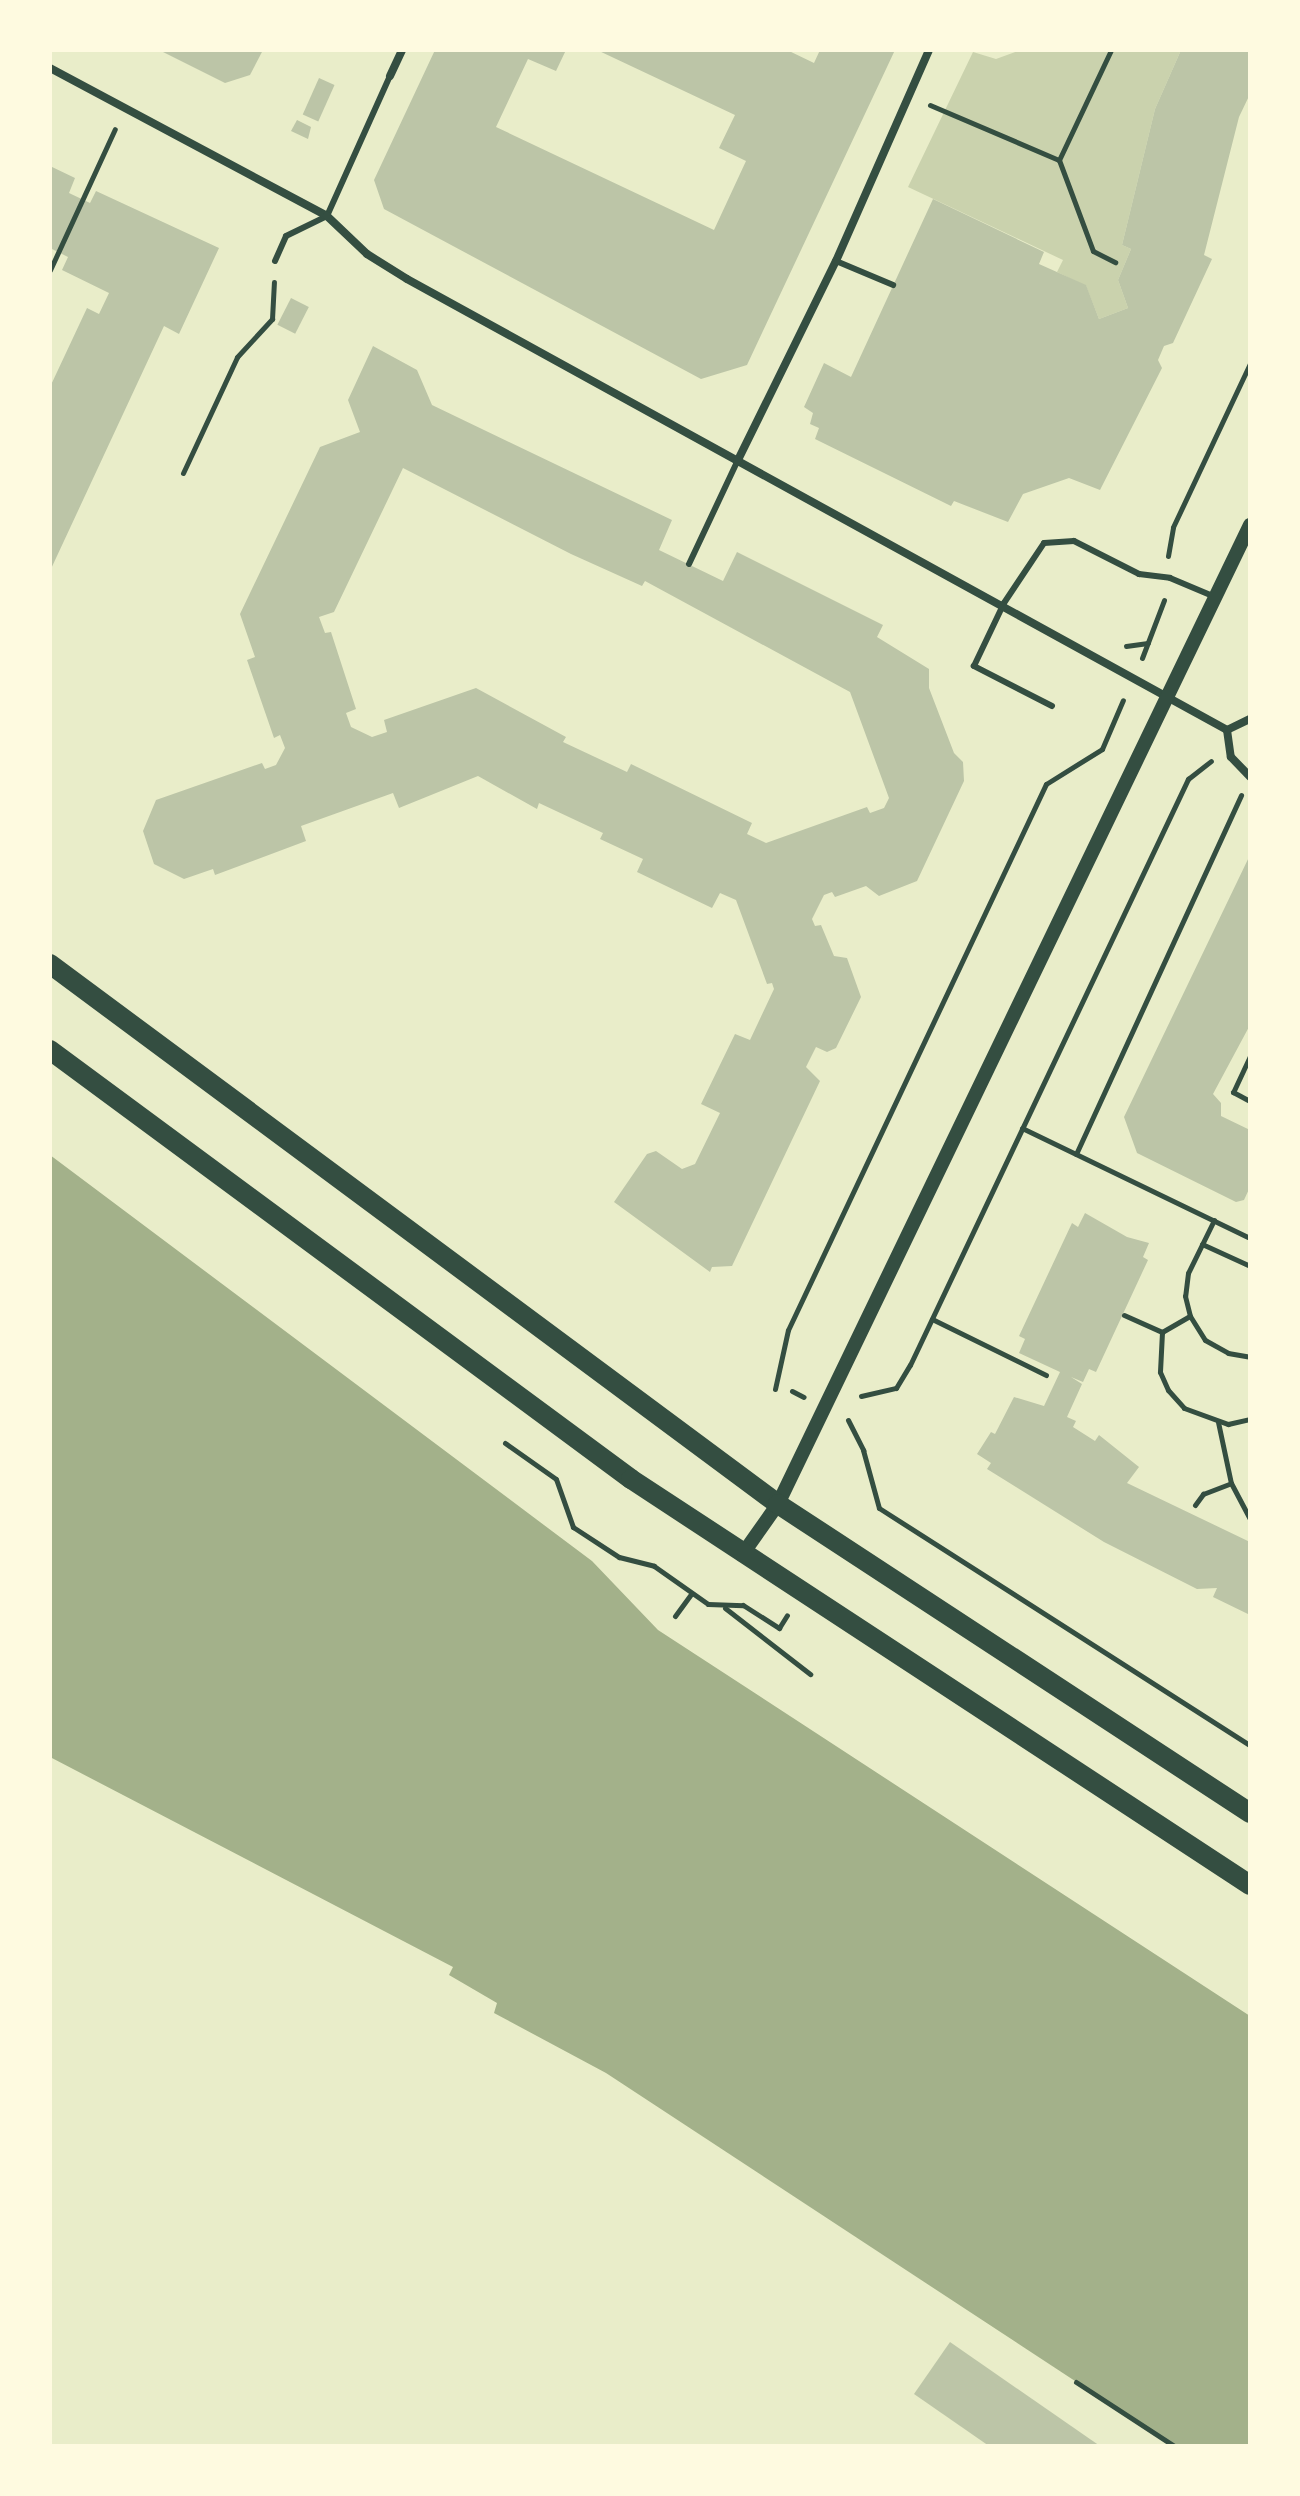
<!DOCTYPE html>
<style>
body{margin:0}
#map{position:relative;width:1300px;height:2496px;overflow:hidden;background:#e9edc9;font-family:"Fira Sans",sans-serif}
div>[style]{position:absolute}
.green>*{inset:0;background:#cad2ad}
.water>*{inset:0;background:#a3b18a}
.building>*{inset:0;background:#bcc5a7;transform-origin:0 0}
.path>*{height:5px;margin:-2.5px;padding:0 2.5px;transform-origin:2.5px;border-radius:2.5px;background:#344e41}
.service>*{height:6px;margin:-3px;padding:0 3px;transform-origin:3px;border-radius:3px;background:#344e41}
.minor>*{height:8px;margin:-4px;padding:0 4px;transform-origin:4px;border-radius:4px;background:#344e41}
.tertiary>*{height:14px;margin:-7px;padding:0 7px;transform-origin:7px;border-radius:7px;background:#344e41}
.primary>*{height:20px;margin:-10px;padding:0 10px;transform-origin:10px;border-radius:10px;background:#344e41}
span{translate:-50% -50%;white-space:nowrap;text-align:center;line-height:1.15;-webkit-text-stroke:6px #fefae0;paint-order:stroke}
.frame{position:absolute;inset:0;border:52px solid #fefae0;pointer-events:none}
</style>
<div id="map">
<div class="green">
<div style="clip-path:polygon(1021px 50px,1181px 50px,1155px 109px,1122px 245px,1131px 249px,1118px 280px,1128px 308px,1099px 319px,1086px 286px,1057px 272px,1063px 260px,908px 187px,973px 52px,996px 59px)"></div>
</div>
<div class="water">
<div style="clip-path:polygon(50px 1155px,592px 1561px,658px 1630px,1250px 2016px,1250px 2446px,1174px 2446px,606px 2073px,494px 2013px,497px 2003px,449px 1975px,453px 1967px,50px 1757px)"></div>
</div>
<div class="building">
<div style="clip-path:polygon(159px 50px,263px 50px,250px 75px,225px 83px)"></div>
<div style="clip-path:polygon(435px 50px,566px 50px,556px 71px,528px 59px,496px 127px,714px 230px,746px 161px,719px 148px,735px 115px,597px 50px,787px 50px,814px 63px,820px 50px,895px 50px,747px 365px,701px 379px,384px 209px,374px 180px)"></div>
<div style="clip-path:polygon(1181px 50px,1250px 50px,1250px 94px,1239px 117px,1204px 255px,1212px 259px,1173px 343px,1164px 346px,1158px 360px,1162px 368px,1100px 490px,1069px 478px,1023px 494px,1008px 522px,954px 501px,951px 506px,815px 439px,819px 428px,810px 424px,813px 413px,804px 407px,824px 363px,851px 377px,933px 199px,1044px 252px,1039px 264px,1086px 285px,1099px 319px,1128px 308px,1118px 280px,1131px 249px,1122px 245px,1155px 109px)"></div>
<div style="left:319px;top:78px;width:17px;height:40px;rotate:24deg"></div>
<div style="clip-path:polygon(297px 120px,311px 127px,308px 139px,291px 131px)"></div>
<div style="clip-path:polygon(50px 166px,75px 178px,69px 193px,90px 203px,96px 191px,219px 248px,179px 334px,164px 326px,50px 571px,50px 387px,87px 308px,99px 314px,109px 293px,62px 270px,68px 257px,50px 248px)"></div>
<div style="left:291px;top:298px;width:20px;height:30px;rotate:27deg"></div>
<div style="clip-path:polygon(evenodd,373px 346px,417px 370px,432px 405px,672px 520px,659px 550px,723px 581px,737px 552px,883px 625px,877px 637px,929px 669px,929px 688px,954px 753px,963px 762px,964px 781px,917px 881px,879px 896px,866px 886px,835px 897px,832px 892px,824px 895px,812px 919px,815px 926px,821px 925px,834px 956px,847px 958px,861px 997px,836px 1048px,827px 1052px,816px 1047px,806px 1067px,820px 1081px,732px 1266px,712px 1267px,710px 1272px,614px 1202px,647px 1154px,656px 1151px,682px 1169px,695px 1164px,720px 1113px,701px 1104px,735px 1034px,750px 1040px,774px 989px,772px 983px,767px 984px,736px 900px,720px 893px,712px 908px,637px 872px,643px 859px,600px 839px,603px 833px,539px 803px,537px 809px,478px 776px,399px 808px,393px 793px,301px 826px,306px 841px,215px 875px,213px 869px,184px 879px,154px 864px,143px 831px,156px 800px,262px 763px,265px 769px,276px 765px,285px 748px,280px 735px,274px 738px,247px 660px,255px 657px,240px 614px,320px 447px,360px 432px,348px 400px,373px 346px,403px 468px,571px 554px,642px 586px,645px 581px,850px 692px,889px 798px,884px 808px,870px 813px,867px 807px,766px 843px,747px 834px,752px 823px,631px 764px,627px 772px,563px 742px,566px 737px,476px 688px,384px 720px,387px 732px,372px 737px,351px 727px,346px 713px,356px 709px,331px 632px,325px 633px,319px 617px,334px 612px,403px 468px)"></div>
<div style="clip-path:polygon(1250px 855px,1250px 1025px,1213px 1094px,1221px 1103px,1221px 1116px,1250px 1130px,1250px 1187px,1244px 1200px,1236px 1202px,1137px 1153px,1124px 1117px)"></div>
<div style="clip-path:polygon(1085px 1213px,1127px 1237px,1149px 1243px,1143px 1257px,1148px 1260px,1096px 1372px,1089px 1369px,1083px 1382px,1071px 1377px,1082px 1384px,1067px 1417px,1076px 1421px,1073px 1427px,1095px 1441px,1099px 1435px,1139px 1467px,1127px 1483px,1250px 1542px,1250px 1615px,1213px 1597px,1217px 1588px,1197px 1589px,1104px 1542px,987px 1469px,991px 1463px,977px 1454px,991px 1432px,995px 1434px,1014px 1397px,1044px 1406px,1060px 1372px,1019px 1353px,1025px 1339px,1019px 1336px,1072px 1223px,1078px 1227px)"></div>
<div style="clip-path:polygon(950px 2342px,1100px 2446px,989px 2446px,914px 2394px)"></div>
</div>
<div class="path">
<div style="left:930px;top:105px;width:140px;rotate:23.1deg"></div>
<div style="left:1059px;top:160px;width:122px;rotate:-64.7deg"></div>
<div style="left:1059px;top:160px;width:97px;rotate:69.5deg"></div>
<div style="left:1093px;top:251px;width:25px;rotate:27deg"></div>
<div style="left:50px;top:270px;width:155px;rotate:-65.3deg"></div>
<div style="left:183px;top:473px;width:128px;rotate:-65deg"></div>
<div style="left:237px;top:357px;width:52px;rotate:-47.4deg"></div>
<div style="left:272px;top:319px;width:37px;rotate:-87deg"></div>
<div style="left:1168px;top:556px;width:29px;rotate:-80deg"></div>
<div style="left:1173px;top:527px;width:181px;rotate:-64.8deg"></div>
<div style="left:1126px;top:646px;width:22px;rotate:-8deg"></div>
<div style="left:1142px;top:658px;width:62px;rotate:-69.2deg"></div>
<div style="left:1250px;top:1056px;width:40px;rotate:115deg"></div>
<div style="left:1233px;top:1092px;width:19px;rotate:28deg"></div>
<div style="left:1022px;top:1128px;width:253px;rotate:25.8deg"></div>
<div style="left:1076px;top:1154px;width:395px;rotate:-65.3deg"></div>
<div style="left:1214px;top:1220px;width:59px;rotate:116.1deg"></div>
<div style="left:1188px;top:1273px;width:23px;rotate:97deg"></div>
<div style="left:1185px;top:1296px;width:21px;rotate:76deg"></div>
<div style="left:1190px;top:1316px;width:28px;rotate:58deg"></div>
<div style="left:1205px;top:1340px;width:26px;rotate:29deg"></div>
<div style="left:1228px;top:1353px;width:22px;rotate:10deg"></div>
<div style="left:1202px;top:1244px;width:53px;rotate:24.6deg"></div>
<div style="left:1124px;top:1315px;width:42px;rotate:24.1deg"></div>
<div style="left:1162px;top:1332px;width:32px;rotate:-30deg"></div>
<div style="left:932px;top:1319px;width:127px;rotate:26.2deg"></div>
<div style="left:1162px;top:1332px;width:40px;rotate:92.9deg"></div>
<div style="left:1160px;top:1372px;width:20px;rotate:66deg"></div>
<div style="left:1168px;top:1390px;width:24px;rotate:48deg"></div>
<div style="left:1184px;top:1408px;width:47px;rotate:20deg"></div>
<div style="left:1228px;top:1424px;width:23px;rotate:-13deg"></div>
<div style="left:775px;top:1389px;width:60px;rotate:-77.6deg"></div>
<div style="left:788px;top:1330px;width:604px;rotate:-64.71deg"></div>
<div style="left:1046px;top:784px;width:66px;rotate:-32deg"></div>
<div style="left:1102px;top:749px;width:53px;rotate:-66.8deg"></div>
<div style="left:792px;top:1391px;width:13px;rotate:27deg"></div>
<div style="left:861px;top:1396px;width:36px;rotate:-13deg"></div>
<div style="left:896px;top:1388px;width:27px;rotate:-59deg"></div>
<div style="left:910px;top:1365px;width:649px;rotate:-64.62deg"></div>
<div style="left:1188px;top:779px;width:29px;rotate:-38deg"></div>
<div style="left:848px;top:1420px;width:34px;rotate:63deg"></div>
<div style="left:863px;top:1450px;width:60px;rotate:74.6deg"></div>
<div style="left:879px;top:1508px;width:440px;rotate:32.6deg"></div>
<div style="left:1218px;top:1422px;width:62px;rotate:78deg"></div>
<div style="left:1231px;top:1483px;width:41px;rotate:62.2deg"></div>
<div style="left:505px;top:1443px;width:62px;rotate:35.2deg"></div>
<div style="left:556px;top:1479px;width:51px;rotate:70.5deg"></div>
<div style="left:573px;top:1527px;width:55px;rotate:33.1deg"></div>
<div style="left:619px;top:1557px;width:36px;rotate:14deg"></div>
<div style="left:654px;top:1566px;width:66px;rotate:35.1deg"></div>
<div style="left:708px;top:1604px;width:35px;rotate:2deg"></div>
<div style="left:743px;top:1605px;width:43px;rotate:32.6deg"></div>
<div style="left:779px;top:1628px;width:15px;rotate:-58deg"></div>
<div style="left:1195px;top:1505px;width:14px;rotate:-54deg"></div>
<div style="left:1203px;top:1494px;width:30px;rotate:-21deg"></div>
<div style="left:725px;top:1608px;width:108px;rotate:37.8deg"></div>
<div style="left:675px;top:1616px;width:27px;rotate:-54deg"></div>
<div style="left:1076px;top:2382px;width:117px;rotate:33.1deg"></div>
</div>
<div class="service">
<div style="left:275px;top:261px;width:27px;rotate:-66deg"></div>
<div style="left:286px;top:236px;width:46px;rotate:-26deg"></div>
<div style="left:327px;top:216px;width:154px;rotate:-65.8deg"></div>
<div style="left:836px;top:261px;width:62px;rotate:22.8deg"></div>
<div style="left:689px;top:564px;width:113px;rotate:-64.8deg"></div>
<div style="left:1052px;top:706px;width:88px;rotate:-152.9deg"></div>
<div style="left:974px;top:666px;width:70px;rotate:-64.5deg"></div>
<div style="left:1004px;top:603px;width:72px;rotate:-56.3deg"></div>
<div style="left:1044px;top:543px;width:30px;rotate:-4deg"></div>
<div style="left:1074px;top:541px;width:73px;rotate:26.9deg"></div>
<div style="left:1139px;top:574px;width:31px;rotate:7deg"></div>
<div style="left:1170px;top:578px;width:49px;rotate:22.9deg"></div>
</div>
<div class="minor">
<div style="left:50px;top:68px;width:314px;rotate:28.1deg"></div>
<div style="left:327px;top:216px;width:55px;rotate:43.5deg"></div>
<div style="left:367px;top:254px;width:47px;rotate:32deg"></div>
<div style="left:407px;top:279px;width:936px;rotate:28.81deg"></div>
<div style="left:390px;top:76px;width:29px;rotate:-65deg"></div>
<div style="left:737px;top:462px;width:224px;rotate:-63.8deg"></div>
<div style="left:836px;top:261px;width:231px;rotate:-66.2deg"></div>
<div style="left:1227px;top:730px;width:27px;rotate:82deg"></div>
<div style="left:1231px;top:757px;width:28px;rotate:46deg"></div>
<div style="left:1227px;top:730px;width:25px;rotate:-26deg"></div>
</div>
<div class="tertiary">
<div style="left:742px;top:1555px;width:62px;rotate:-54.8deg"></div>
<div style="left:778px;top:1504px;width:1087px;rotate:-64.26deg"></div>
</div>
<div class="primary">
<div style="left:50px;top:964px;width:906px;rotate:36.57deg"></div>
<div style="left:778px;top:1504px;width:564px;rotate:33.21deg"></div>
<div style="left:50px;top:1050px;width:722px;rotate:36.44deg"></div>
<div style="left:631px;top:1479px;width:740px;rotate:33.26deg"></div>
</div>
<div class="frame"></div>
</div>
